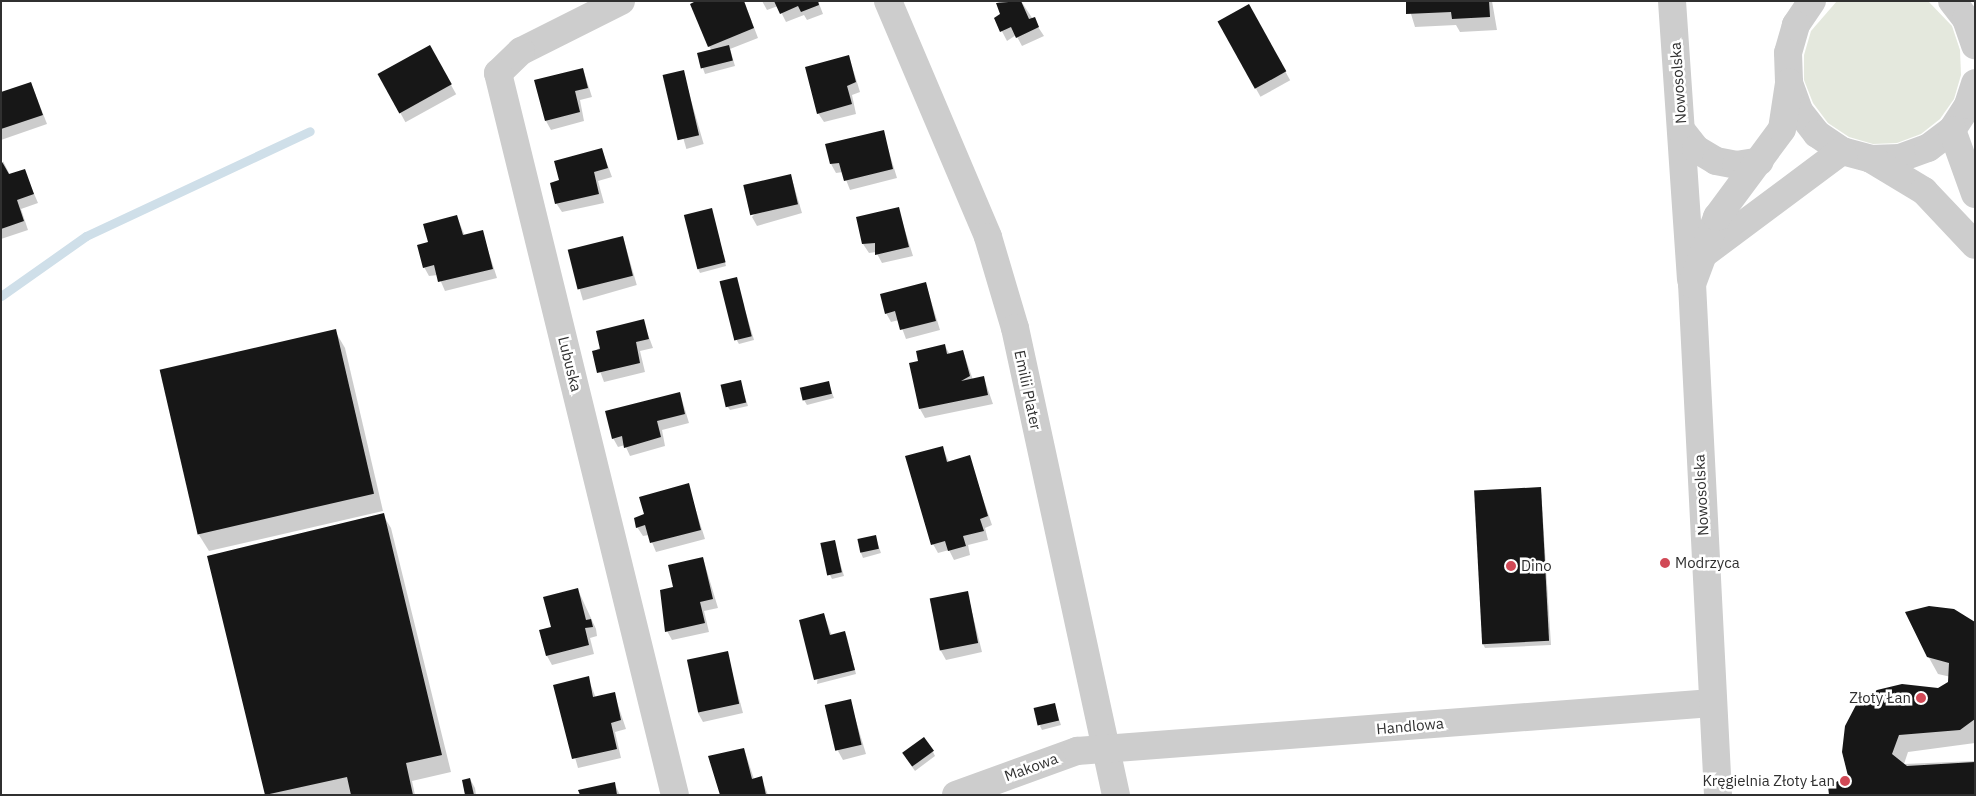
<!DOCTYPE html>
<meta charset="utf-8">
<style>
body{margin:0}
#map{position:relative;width:1976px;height:796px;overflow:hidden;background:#fff;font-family:"IBM Plex Sans",sans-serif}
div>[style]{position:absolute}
.green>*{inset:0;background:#e4e8dd}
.shadow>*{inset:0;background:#0003;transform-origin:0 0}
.stream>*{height:9px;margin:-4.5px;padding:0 4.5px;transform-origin:4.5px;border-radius:4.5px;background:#cfdfe9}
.building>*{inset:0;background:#171717;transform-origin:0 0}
.minor>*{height:28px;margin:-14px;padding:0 14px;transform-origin:14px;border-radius:14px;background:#cdcdcd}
.dots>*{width:14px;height:14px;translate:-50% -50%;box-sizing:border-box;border:2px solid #fff;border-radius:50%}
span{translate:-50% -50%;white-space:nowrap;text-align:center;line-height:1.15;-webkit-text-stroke:5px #fff;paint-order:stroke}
.street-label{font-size:15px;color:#303030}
.poi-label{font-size:15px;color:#303030}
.left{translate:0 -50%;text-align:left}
.right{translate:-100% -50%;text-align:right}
.frame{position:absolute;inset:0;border:2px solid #303030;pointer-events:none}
</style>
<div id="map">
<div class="green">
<div style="clip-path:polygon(1837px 1px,1928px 1px,1952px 26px,1960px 50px,1961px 75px,1954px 99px,1940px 119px,1921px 134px,1897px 143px,1873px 144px,1849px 137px,1828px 123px,1813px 103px,1804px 80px,1804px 55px,1811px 31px)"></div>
</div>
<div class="shadow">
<div style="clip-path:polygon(744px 1px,758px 38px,730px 49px,735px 66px,705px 74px,698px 55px,712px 51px,709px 46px)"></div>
<div style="clip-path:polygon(762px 1px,818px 1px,823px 14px,807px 20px,804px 15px,786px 22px,778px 6px,767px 10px)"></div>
<div style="clip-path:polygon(998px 1px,1021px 1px,1044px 36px,1022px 46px,1016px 35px,1007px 41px,995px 18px,1002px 14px)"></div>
<div style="clip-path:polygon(1407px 1px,1492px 1px,1497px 30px,1460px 32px,1456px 25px,1415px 27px)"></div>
<div style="left:1249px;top:6px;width:85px;height:34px;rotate:61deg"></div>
<div style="left:430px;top:47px;width:54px;height:58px;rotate:61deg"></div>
<div style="clip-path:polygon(849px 56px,860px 92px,852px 95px,856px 114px,824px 122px,818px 113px)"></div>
<div style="clip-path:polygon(583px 69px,592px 97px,580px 100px,584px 121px,551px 130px,546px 121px)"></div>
<div style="left:683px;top:72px;width:75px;height:18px;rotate:74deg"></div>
<div style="clip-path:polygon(31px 83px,47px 124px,1px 140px,1px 93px)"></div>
<div style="clip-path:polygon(883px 132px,897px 178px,850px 190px,843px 172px,836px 173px,831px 164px,826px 145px)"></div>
<div style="clip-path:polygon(602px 150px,612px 177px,598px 181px,604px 203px,562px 212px,556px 203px,560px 181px)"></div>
<div style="clip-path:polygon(3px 161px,10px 175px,24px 170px,38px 203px,21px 209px,28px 230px,1px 239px)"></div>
<div style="clip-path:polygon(791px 176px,802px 213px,757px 226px,752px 217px)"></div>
<div style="clip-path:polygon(898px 208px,913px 256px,882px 263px,876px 252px,869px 253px,863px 244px)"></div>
<div style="clip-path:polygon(713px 214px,726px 266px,700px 273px,698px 269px)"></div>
<div style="clip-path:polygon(457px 217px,465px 236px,482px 231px,497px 278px,445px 291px,438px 275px,429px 276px,424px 267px,429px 243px)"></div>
<div style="left:623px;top:237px;width:50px;height:56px;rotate:74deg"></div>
<div style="clip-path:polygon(736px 279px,754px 340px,739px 344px,736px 339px)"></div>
<div style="clip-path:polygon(926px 284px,940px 330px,906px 339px,899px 320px,891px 322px,886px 313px)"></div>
<div style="clip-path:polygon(643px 321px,653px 348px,640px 351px,645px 372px,604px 382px,593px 352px)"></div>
<div style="clip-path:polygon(335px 331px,345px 348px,383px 511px,209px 551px,199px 535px)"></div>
<div style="clip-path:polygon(945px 346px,950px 355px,963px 351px,973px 380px,984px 378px,993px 404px,925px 418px,920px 409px)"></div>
<div style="clip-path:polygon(740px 381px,748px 406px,730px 410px,727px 406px)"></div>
<div style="clip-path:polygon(828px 382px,834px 398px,807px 405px,804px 400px)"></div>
<div style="clip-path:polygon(680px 393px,689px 423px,662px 430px,665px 446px,630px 456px,625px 445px,618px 447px,613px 438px)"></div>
<div style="clip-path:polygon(942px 447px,949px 462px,969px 457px,992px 525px,985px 528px,988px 540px,968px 545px,970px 555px,954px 560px,949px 550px,938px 553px,933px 544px)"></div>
<div style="clip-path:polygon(688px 485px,705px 539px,656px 552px,649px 535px,643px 536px,637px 527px,645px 515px)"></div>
<div style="clip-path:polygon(1541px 489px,1551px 645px,1485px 648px,1483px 644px)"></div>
<div style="clip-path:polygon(383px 515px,391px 528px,451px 772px,412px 781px,415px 795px,266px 795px)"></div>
<div style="clip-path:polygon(875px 536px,881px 553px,863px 558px,861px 553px)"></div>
<div style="clip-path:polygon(834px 542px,844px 576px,832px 579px,830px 575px)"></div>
<div style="clip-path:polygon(703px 558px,718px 608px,704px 611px,709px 632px,672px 640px,667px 631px,674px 588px)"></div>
<div style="clip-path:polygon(578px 590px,596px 629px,597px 636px,590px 638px,594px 654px,552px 665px,547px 656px,552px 628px)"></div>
<div style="clip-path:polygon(967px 592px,982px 652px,946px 660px,941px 651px)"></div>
<div style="clip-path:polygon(824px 615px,832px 636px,845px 633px,847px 637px,856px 674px,817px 684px)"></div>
<div style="clip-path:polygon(1975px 623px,1975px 743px,1908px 752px,1904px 764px,1975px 761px,1975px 795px,1850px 777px,1949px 683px,1951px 677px,1938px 674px,1928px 656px)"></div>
<div style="clip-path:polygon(727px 653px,743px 713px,703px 722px,698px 713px)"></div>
<div style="clip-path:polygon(588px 678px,596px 698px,614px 693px,626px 729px,615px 732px,621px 758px,578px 768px,555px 686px)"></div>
<div style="clip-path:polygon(850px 701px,866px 754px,843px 760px,838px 751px)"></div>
<div style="clip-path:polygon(1054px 704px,1061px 725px,1042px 730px,1040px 726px)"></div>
<div style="clip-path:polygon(744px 749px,754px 779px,761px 777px,768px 795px,720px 795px)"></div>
<div style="clip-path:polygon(933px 752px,935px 756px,915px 771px,906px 758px)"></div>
<div style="clip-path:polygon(470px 779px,475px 788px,476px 795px,467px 795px)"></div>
<div style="clip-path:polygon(614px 783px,620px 795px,581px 795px)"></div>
</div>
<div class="stream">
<div style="left:1px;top:296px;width:104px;rotate:-35.2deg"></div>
<div style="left:86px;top:236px;width:247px;rotate:-25.1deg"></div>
</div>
<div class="building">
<div style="clip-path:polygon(696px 1px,744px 1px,754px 28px,708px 47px,690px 4px)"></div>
<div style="clip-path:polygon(774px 1px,818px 1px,819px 5px,801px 12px,798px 6px,780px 14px)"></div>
<div style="clip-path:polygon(1021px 1px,1029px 19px,1035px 17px,1039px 27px,1016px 38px,1011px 27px,1000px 32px,994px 18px,1000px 14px,996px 3px)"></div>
<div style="clip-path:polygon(1406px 1px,1489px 1px,1490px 17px,1452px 19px,1451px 12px,1406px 14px)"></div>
<div style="left:1249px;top:4px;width:77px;height:36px;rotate:61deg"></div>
<div style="left:430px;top:45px;width:45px;height:60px;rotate:61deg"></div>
<div style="left:729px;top:45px;width:16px;height:33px;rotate:76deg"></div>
<div style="clip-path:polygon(849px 55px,856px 82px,847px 86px,852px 104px,817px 114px,805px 67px)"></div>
<div style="clip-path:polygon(583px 68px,588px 88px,575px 91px,580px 112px,545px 121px,534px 80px)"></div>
<div style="left:684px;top:70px;width:67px;height:22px;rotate:77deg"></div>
<div style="clip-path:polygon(31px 82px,43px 115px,1px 129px,1px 92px)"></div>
<div style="clip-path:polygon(884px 130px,893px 169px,844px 181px,839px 163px,830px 164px,825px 144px)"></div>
<div style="clip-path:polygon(602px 148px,608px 168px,594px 172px,599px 194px,555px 204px,550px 183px,559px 180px,554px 161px)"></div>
<div style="clip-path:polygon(1px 160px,9px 174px,25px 169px,34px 194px,17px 200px,24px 221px,1px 229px)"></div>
<div style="left:791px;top:174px;width:31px;height:49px;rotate:77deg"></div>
<div style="clip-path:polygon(899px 207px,909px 247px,875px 255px,875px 243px,862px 244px,856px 217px)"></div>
<div style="left:712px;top:208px;width:56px;height:29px;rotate:76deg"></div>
<div style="clip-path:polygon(457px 215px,463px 235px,483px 230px,493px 269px,438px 282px,434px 265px,423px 268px,417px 245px,428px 242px,423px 224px)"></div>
<div style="left:623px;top:236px;width:41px;height:57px;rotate:76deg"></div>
<div style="left:737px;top:277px;width:61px;height:18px;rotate:76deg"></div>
<div style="clip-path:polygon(926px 282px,936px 321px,900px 330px,895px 311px,885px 314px,880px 294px)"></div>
<div style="clip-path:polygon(644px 319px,649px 339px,636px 342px,640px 363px,597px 373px,592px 351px,600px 349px,596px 331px)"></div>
<div style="left:336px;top:329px;width:169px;height:181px;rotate:77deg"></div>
<div style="clip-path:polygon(945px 344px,947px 354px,963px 350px,970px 376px,961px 381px,984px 376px,988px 395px,919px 409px,909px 363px,918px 361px,916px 351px)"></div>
<div style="left:741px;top:380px;width:23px;height:21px;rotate:77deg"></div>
<div style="left:829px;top:381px;width:13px;height:30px;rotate:77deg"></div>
<div style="clip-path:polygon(680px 392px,685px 414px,657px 421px,661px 437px,624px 448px,622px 436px,612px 439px,605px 411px)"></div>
<div style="clip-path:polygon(943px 446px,947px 462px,970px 455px,988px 516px,980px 519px,984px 531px,963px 536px,966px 546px,948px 551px,945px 541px,931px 545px,905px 456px)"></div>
<div style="clip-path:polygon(689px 483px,701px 530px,650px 543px,645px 525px,636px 528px,634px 518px,644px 514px,639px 497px)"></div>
<div style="left:1541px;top:487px;width:154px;height:67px;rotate:87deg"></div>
<div style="clip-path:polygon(384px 513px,442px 755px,406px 763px,413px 795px,351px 795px,347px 777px,265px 795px,207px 556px)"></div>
<div style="left:876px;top:535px;width:14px;height:19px;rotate:78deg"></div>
<div style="left:835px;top:540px;width:33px;height:15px;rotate:78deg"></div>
<div style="clip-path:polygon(703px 557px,713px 599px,700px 602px,705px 623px,665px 632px,660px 590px,673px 587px,668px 565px)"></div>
<div style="clip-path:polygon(578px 588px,586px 620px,591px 619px,593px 627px,585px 628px,589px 645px,546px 656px,539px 630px,551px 627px,543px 597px)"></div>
<div style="left:968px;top:591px;width:53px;height:39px;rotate:79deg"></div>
<div style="clip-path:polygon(1929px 606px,1954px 609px,1975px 622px,1975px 719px,1960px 730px,1899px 735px,1892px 754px,1907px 766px,1975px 762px,1975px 795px,1829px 795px,1828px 786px,1848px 776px,1842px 752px,1845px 726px,1856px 705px,1877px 690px,1902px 684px,1938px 688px,1948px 682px,1949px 663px,1927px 657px,1905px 612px)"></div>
<div style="clip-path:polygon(824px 613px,830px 635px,845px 631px,855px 670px,814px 680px,799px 620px)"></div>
<div style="left:728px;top:651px;width:54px;height:42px;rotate:78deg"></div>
<div style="clip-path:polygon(589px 676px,593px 697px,615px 692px,621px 720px,611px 723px,617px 749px,572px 759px,553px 685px)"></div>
<div style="left:851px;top:699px;width:47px;height:27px;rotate:77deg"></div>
<div style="left:1055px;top:703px;width:18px;height:22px;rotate:77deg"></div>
<div style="left:924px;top:737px;width:17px;height:27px;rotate:54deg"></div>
<div style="clip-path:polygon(744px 748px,752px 779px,762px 776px,766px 795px,720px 795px,708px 756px)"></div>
<div style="clip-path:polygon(470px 778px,474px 795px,465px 795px,462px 780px)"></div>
<div style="clip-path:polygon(615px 782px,617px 795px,580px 795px,578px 790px)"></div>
</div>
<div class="minor">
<div style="left:621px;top:1px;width:112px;rotate:153.4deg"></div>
<div style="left:521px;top:51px;width:32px;rotate:136deg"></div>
<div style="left:498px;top:73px;width:743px;rotate:76.23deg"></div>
<div style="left:888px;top:1px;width:256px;rotate:67deg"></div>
<div style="left:988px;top:237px;width:95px;rotate:73.5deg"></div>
<div style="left:1015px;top:328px;width:478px;rotate:77.8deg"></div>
<div style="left:1672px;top:1px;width:279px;rotate:86.1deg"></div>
<div style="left:1812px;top:1px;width:29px;rotate:124deg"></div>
<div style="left:1796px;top:25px;width:29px;rotate:106deg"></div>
<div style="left:1788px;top:53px;width:30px;rotate:88deg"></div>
<div style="left:1789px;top:83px;width:30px;rotate:70deg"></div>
<div style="left:1799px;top:111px;width:29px;rotate:52deg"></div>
<div style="left:1817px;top:134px;width:30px;rotate:34deg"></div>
<div style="left:1842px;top:151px;width:30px;rotate:15deg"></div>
<div style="left:1871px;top:159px;width:29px;rotate:-2deg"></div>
<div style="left:1900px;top:158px;width:30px;rotate:-20deg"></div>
<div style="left:1928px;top:148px;width:30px;rotate:-37deg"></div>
<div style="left:1952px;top:130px;width:30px;rotate:-57deg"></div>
<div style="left:1968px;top:105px;width:23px;rotate:-72deg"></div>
<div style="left:1952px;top:1px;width:23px;rotate:52deg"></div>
<div style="left:1966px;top:19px;width:28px;rotate:71deg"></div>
<div style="left:1952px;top:130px;width:68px;rotate:70.2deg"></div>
<div style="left:1682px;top:131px;width:23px;rotate:52deg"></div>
<div style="left:1696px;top:149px;width:23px;rotate:31deg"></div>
<div style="left:1716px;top:161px;width:20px;rotate:11deg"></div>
<div style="left:1736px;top:165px;width:24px;rotate:-9deg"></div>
<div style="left:1871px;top:159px;width:62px;rotate:31.1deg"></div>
<div style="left:1924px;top:191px;width:74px;rotate:46.6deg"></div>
<div style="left:1705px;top:253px;width:171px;rotate:-36.7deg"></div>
<div style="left:956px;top:795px;width:129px;rotate:-20deg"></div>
<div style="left:1077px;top:751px;width:637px;rotate:-4.32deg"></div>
<div style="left:1718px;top:795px;width:512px;rotate:-92.91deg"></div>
<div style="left:1692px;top:284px;width:72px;rotate:-69.5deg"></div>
<div style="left:1717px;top:217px;width:109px;rotate:-53.5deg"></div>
<div style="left:1782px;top:129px;width:47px;rotate:-81.3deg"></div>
</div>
<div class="dots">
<div style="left:1665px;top:563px;background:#d14956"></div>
<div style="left:1511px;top:566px;background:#d14956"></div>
<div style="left:1921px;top:698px;background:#d14956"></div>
<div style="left:1845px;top:781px;background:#d14956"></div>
</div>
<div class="street-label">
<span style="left:1678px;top:83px;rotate:-94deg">Nowosolska</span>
<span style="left:570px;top:364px;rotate:76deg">Lubuska</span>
<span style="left:1028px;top:390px;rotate:78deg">Emilii Plater</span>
<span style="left:1701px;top:495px;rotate:-93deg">Nowosolska</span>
<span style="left:1410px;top:726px;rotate:-5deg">Handlowa</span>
<span style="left:1031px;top:767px;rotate:-20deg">Makowa</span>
</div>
<div class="poi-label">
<span class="left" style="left:1675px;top:563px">Modrzyca</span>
<span class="left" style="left:1521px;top:566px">Dino</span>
<span class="right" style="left:1911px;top:698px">Złoty Łan</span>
<span class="right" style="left:1835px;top:781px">Kręgielnia Złoty Łan</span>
</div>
<div class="frame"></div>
</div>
